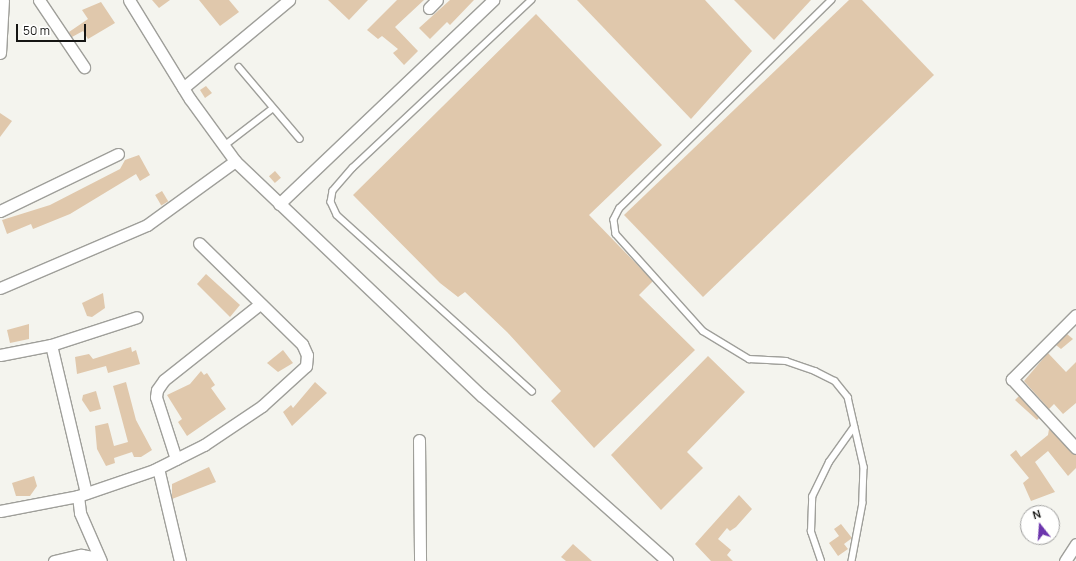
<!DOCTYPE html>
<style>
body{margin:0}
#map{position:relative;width:1076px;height:561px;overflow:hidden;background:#f4f4ee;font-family:Manrope,sans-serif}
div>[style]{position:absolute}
.building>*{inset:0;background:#e0c8ac;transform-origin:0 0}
.roads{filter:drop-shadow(1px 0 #9f9f9a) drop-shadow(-1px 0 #9f9f9a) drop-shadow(0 1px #9f9f9a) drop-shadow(0 -1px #9f9f9a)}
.lane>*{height:5.5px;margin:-2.75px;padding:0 2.75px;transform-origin:2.75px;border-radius:2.75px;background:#fff}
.street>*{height:11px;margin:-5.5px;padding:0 5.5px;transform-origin:5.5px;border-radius:5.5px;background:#fff}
span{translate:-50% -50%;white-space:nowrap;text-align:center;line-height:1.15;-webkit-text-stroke:4px #fffffe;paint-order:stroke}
.north{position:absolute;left:1020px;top:505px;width:40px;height:40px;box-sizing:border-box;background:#fffffe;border:1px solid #a1a1a0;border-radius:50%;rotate:343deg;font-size:11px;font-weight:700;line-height:16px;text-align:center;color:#151513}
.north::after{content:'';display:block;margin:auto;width:14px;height:18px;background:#6c35ac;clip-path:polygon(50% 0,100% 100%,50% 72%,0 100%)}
.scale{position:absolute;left:16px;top:24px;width:70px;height:18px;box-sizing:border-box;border:2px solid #151513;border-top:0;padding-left:5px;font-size:12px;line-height:14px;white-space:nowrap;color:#151513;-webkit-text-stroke:3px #fffffe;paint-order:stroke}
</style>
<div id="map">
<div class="building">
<div style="clip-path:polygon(152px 0,170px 0,159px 8px)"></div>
<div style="clip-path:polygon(199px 0,229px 0,239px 12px,220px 26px)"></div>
<div style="clip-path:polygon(328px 0,368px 0,349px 20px)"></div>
<div style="clip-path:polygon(397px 0,424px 0,395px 27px,418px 51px,404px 65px,393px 53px,398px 49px,382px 36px,378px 39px,367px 30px)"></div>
<div style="clip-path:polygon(450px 0,474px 0,450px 25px,447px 22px,430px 39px,419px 28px)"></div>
<div style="clip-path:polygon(577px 0,705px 0,752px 51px,691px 119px)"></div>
<div style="clip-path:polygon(734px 0,811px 0,774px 40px)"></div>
<div style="clip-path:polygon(849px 0,862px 0,934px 75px,703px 297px,624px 215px)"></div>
<div style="clip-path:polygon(101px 2px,115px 23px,88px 39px,83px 31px,72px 37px,69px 32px,88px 19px,82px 10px)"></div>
<div style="clip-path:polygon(536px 14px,662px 145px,589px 215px,653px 281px,639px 295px,695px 350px,594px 448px,551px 401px,561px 391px,507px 332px,465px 292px,458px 297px,440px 283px,353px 195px)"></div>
<div style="clip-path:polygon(206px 86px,212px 93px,205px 98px,200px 90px)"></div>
<div style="clip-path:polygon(0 113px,12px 121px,0 137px)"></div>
<div style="clip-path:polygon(139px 155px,150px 175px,140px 181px,136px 174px,70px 214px,33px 229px,31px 224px,7px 234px,2px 220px,50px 205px,120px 169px,125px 160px)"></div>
<div style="left:275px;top:171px;width:9px;height:8px;rotate:49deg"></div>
<div style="left:162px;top:191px;width:12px;height:8px;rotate:59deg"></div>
<div style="clip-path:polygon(206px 274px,240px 305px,230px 317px,197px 284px)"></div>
<div style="clip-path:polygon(103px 293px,105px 308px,92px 317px,87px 316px,82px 303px)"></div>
<div style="clip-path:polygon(29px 324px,29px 339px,10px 343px,7px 330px)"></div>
<div style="clip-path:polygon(1067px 334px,1073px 339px,1061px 349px,1056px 345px)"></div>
<div style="clip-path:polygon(131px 347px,132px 352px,136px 350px,140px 364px,108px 373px,106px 366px,77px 374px,75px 357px,89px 354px,93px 359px)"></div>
<div style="clip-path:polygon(283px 350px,293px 363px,278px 372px,267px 363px)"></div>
<div style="clip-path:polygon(1048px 353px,1066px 372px,1076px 362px,1076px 403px,1063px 414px,1054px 404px,1049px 409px,1024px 381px)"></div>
<div style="clip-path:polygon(708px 356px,745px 392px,687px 452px,703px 468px,661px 510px,611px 455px)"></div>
<div style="clip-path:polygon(201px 371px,204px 375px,207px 373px,215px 385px,211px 388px,226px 409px,187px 436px,178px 422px,182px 419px,167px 395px,190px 384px)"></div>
<div style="clip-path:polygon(126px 382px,136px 420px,152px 450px,141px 457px,134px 457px,132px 452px,114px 458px,115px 463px,106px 466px,97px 449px,95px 426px,108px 423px,114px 446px,128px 442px,113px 386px)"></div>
<div style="clip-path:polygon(315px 382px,327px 393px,292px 426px,283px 412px,291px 405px,293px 408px)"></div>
<div style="clip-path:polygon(96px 391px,101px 409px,90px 412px,82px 400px,83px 395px)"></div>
<div style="clip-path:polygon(1019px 396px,1039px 418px,1037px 420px,1015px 400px)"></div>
<div style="clip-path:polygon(1049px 429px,1076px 455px,1076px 468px,1068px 476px,1048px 451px,1035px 462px,1055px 492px,1031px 501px,1023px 483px,1029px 478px,1010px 455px,1016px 450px,1021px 457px,1048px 435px)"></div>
<div style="clip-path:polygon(209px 467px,216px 482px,172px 499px,172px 484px)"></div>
<div style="clip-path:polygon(34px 476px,37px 486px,30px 496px,16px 496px,12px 483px)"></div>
<div style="clip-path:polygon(739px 495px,752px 509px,736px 527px,730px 531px,727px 528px,718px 539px,731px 550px,727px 555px,733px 561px,711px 561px,695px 544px)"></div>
<div style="clip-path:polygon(841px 524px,852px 538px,844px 544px,848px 549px,838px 556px,829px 543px,839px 536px,834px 529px)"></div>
<div style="clip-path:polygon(573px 544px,592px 561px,566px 561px,561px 557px)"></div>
</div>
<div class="roads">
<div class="lane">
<div style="left:532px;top:0;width:245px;rotate:136.8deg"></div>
<div style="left:353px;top:168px;width:30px;rotate:131deg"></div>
<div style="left:333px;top:191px;width:11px;rotate:100deg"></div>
<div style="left:331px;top:202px;width:14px;rotate:65deg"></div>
<div style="left:337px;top:215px;width:263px;rotate:42.1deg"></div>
<div style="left:832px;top:0;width:297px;rotate:135.5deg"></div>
<div style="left:620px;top:208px;width:13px;rotate:117deg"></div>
<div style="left:614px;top:220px;width:14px;rotate:82deg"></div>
<div style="left:616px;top:234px;width:130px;rotate:48.1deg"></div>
<div style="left:703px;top:331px;width:54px;rotate:31.3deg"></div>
<div style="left:749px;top:359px;width:37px;rotate:3deg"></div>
<div style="left:786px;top:361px;width:31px;rotate:19deg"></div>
<div style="left:815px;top:371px;width:22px;rotate:27deg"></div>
<div style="left:835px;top:381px;width:21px;rotate:51deg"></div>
<div style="left:848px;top:397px;width:72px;rotate:77.1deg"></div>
<div style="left:864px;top:467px;width:36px;rotate:92deg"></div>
<div style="left:863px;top:503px;width:59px;rotate:100.7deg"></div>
<div style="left:239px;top:67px;width:94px;rotate:49.7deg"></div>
<div style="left:224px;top:146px;width:61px;rotate:-37.6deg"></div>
<div style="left:821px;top:561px;width:31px;rotate:-109deg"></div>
<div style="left:811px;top:532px;width:35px;rotate:-88deg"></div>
<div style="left:812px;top:497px;width:39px;rotate:-64deg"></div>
<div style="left:829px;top:462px;width:43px;rotate:-54.5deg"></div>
</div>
<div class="street">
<div style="left:39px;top:0;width:81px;rotate:56.1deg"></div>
<div style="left:129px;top:0;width:116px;rotate:58.4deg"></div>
<div style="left:190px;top:99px;width:77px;rotate:54deg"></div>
<div style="left:235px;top:161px;width:341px;rotate:43.6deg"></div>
<div style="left:482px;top:396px;width:248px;rotate:41.7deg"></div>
<div style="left:429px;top:8px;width:11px;rotate:-45deg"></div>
<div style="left:0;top:53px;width:53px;rotate:-86.8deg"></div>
<div style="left:183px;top:88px;width:138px;rotate:-39.7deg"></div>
<div style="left:279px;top:204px;width:296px;rotate:-43.6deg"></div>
<div style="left:0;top:211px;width:131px;rotate:-25.8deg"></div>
<div style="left:0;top:288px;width:160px;rotate:-23.2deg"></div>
<div style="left:147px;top:225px;width:109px;rotate:-36deg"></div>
<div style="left:1076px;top:315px;width:91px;rotate:135deg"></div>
<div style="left:1012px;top:379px;width:94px;rotate:47.2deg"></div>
<div style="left:0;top:355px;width:52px;rotate:-11.1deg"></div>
<div style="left:419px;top:440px;width:121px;rotate:89.5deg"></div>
<div style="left:176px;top:459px;width:65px;rotate:-107.9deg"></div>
<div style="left:156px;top:397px;width:7px;rotate:-82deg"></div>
<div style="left:157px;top:390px;width:12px;rotate:-55deg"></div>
<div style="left:164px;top:380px;width:122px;rotate:-38.4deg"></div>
<div style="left:158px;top:468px;width:96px;rotate:76.7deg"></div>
<div style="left:86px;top:493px;width:152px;rotate:-103.3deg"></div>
<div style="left:51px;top:345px;width:90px;rotate:-18deg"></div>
<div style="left:78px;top:496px;width:80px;rotate:-18.9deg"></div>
<div style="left:154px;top:470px;width:56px;rotate:-26.6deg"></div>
<div style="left:204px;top:445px;width:70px;rotate:-33.9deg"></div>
<div style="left:262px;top:406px;width:59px;rotate:-42.3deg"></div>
<div style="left:306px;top:366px;width:11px;rotate:-85deg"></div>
<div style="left:307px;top:355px;width:12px;rotate:-114deg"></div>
<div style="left:302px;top:344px;width:144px;rotate:-135.6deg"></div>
<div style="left:0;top:511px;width:79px;rotate:-10.9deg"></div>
<div style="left:78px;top:496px;width:17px;rotate:83deg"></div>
<div style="left:80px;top:513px;width:52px;rotate:66.4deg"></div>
<div style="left:54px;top:561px;width:28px;rotate:-13deg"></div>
<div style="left:81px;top:555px;width:18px;rotate:9deg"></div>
<div style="left:1065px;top:561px;width:20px;rotate:-57deg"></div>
</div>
</div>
<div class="north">N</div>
<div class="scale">50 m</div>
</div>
